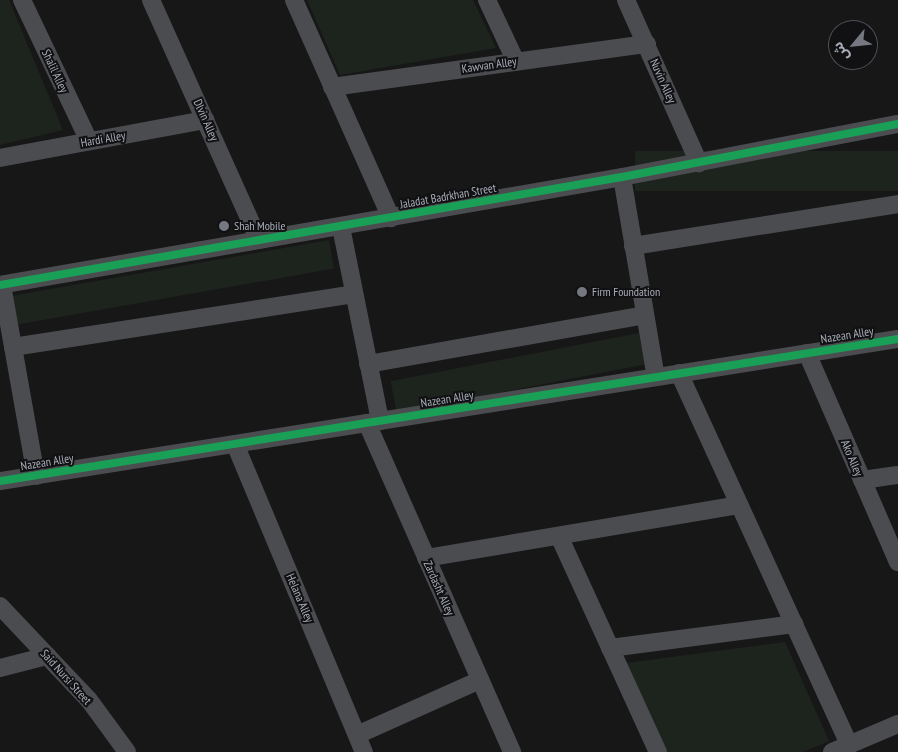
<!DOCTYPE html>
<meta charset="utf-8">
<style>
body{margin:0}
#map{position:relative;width:898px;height:752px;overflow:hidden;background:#171717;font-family:"PT Sans Narrow","Noto Sans Arabic",sans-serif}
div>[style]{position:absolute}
.green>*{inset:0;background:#1d241e;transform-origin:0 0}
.street>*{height:18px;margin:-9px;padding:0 9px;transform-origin:9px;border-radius:9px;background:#4b4c50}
.cycleway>*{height:8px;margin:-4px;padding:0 4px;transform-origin:4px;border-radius:4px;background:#1a9f57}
.dots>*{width:14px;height:14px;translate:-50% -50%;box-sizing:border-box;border:2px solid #111113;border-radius:50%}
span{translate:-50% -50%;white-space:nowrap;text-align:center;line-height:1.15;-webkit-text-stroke:4px #111113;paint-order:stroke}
.street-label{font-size:12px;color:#a8adb8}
.poi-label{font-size:12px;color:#a8adb8}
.left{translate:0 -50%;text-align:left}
.north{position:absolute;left:828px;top:20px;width:50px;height:50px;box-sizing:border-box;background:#111113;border:1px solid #4d4f55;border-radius:50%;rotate:242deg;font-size:14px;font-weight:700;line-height:20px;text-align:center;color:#a8adb8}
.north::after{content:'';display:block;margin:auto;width:18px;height:22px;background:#757880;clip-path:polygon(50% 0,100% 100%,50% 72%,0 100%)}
</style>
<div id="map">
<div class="green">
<div style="clip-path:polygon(0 0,9px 0,63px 130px,0 145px)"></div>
<div style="clip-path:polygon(307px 0,473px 0,496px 48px,340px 75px)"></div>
<div style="left:898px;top:151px;width:40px;height:263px;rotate:90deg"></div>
<div style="left:329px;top:240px;width:29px;height:323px;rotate:80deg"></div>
<div style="left:639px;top:333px;width:32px;height:253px;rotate:79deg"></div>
<div style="clip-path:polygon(785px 642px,829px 741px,803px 752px,666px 752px,626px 663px)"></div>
</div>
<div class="street">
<div style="left:22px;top:0;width:156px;rotate:64.6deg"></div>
<div style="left:151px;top:0;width:263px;rotate:65.8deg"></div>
<div style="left:294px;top:0;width:239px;rotate:66deg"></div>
<div style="left:487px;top:0;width:68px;rotate:64.9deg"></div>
<div style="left:626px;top:0;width:179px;rotate:65.9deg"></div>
<div style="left:332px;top:87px;width:318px;rotate:-7.8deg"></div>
<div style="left:0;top:158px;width:209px;rotate:-10.5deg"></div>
<div style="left:622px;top:177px;width:203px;rotate:80.4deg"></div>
<div style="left:341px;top:227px;width:198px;rotate:78.6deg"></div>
<div style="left:633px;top:246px;width:268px;rotate:-9deg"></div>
<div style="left:0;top:285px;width:631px;rotate:-9.85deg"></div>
<div style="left:622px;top:177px;width:281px;rotate:-10.9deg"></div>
<div style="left:2px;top:285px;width:194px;rotate:79.9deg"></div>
<div style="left:13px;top:347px;width:345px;rotate:-8.8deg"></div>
<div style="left:807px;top:353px;width:228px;rotate:66.5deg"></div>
<div style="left:368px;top:364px;width:281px;rotate:-10deg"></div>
<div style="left:679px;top:373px;width:409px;rotate:65.4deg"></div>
<div style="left:367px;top:423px;width:360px;rotate:66.2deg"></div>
<div style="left:235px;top:444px;width:334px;rotate:67.3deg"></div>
<div style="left:862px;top:480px;width:36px;rotate:-8deg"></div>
<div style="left:0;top:481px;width:909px;rotate:-8.99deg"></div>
<div style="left:559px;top:536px;width:238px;rotate:65.4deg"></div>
<div style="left:426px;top:558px;width:318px;rotate:-9.6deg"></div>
<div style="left:0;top:606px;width:129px;rotate:46.6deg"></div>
<div style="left:89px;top:700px;width:64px;rotate:53.8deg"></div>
<div style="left:610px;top:648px;width:186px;rotate:-7.4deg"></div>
<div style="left:0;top:668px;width:49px;rotate:-14.3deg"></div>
<div style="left:357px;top:735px;width:135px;rotate:-24.1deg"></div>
<div style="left:832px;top:752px;width:72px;rotate:-23deg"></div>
</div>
<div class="cycleway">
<div style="left:0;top:285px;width:631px;rotate:-9.85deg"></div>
<div style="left:622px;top:177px;width:281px;rotate:-10.9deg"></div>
<div style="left:0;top:481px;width:909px;rotate:-8.99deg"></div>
</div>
<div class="dots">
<div style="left:224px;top:226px;background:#757880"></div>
<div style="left:582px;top:292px;background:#757880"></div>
</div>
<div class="street-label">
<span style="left:489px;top:65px;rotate:-8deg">Kawvan Alley</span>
<span style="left:55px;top:71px;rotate:65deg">Shalil Alley</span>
<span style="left:663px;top:81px;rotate:66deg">Nuvin Alley</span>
<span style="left:206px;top:120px;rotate:66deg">Dlvin Alley</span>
<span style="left:103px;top:139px;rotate:-10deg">Hardi Alley</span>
<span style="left:448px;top:196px;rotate:-10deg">Jaladat Badrkhan Street</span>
<span style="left:847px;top:335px;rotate:-9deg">Nazean Alley</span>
<span style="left:447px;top:399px;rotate:-9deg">Nazean Alley</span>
<span style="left:852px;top:458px;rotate:67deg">Ako Alley</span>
<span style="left:47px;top:462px;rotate:-9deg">Nazean Alley</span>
<span style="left:439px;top:588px;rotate:66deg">Zardasht Alley</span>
<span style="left:300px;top:598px;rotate:67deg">Helana Alley</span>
<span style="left:66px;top:677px;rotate:48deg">Said Nursi Street</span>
</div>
<div class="poi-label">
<span class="left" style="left:234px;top:226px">Shah Mobile</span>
<span class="left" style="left:592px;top:292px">Firm Foundation</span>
</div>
<div class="north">ش</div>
</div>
